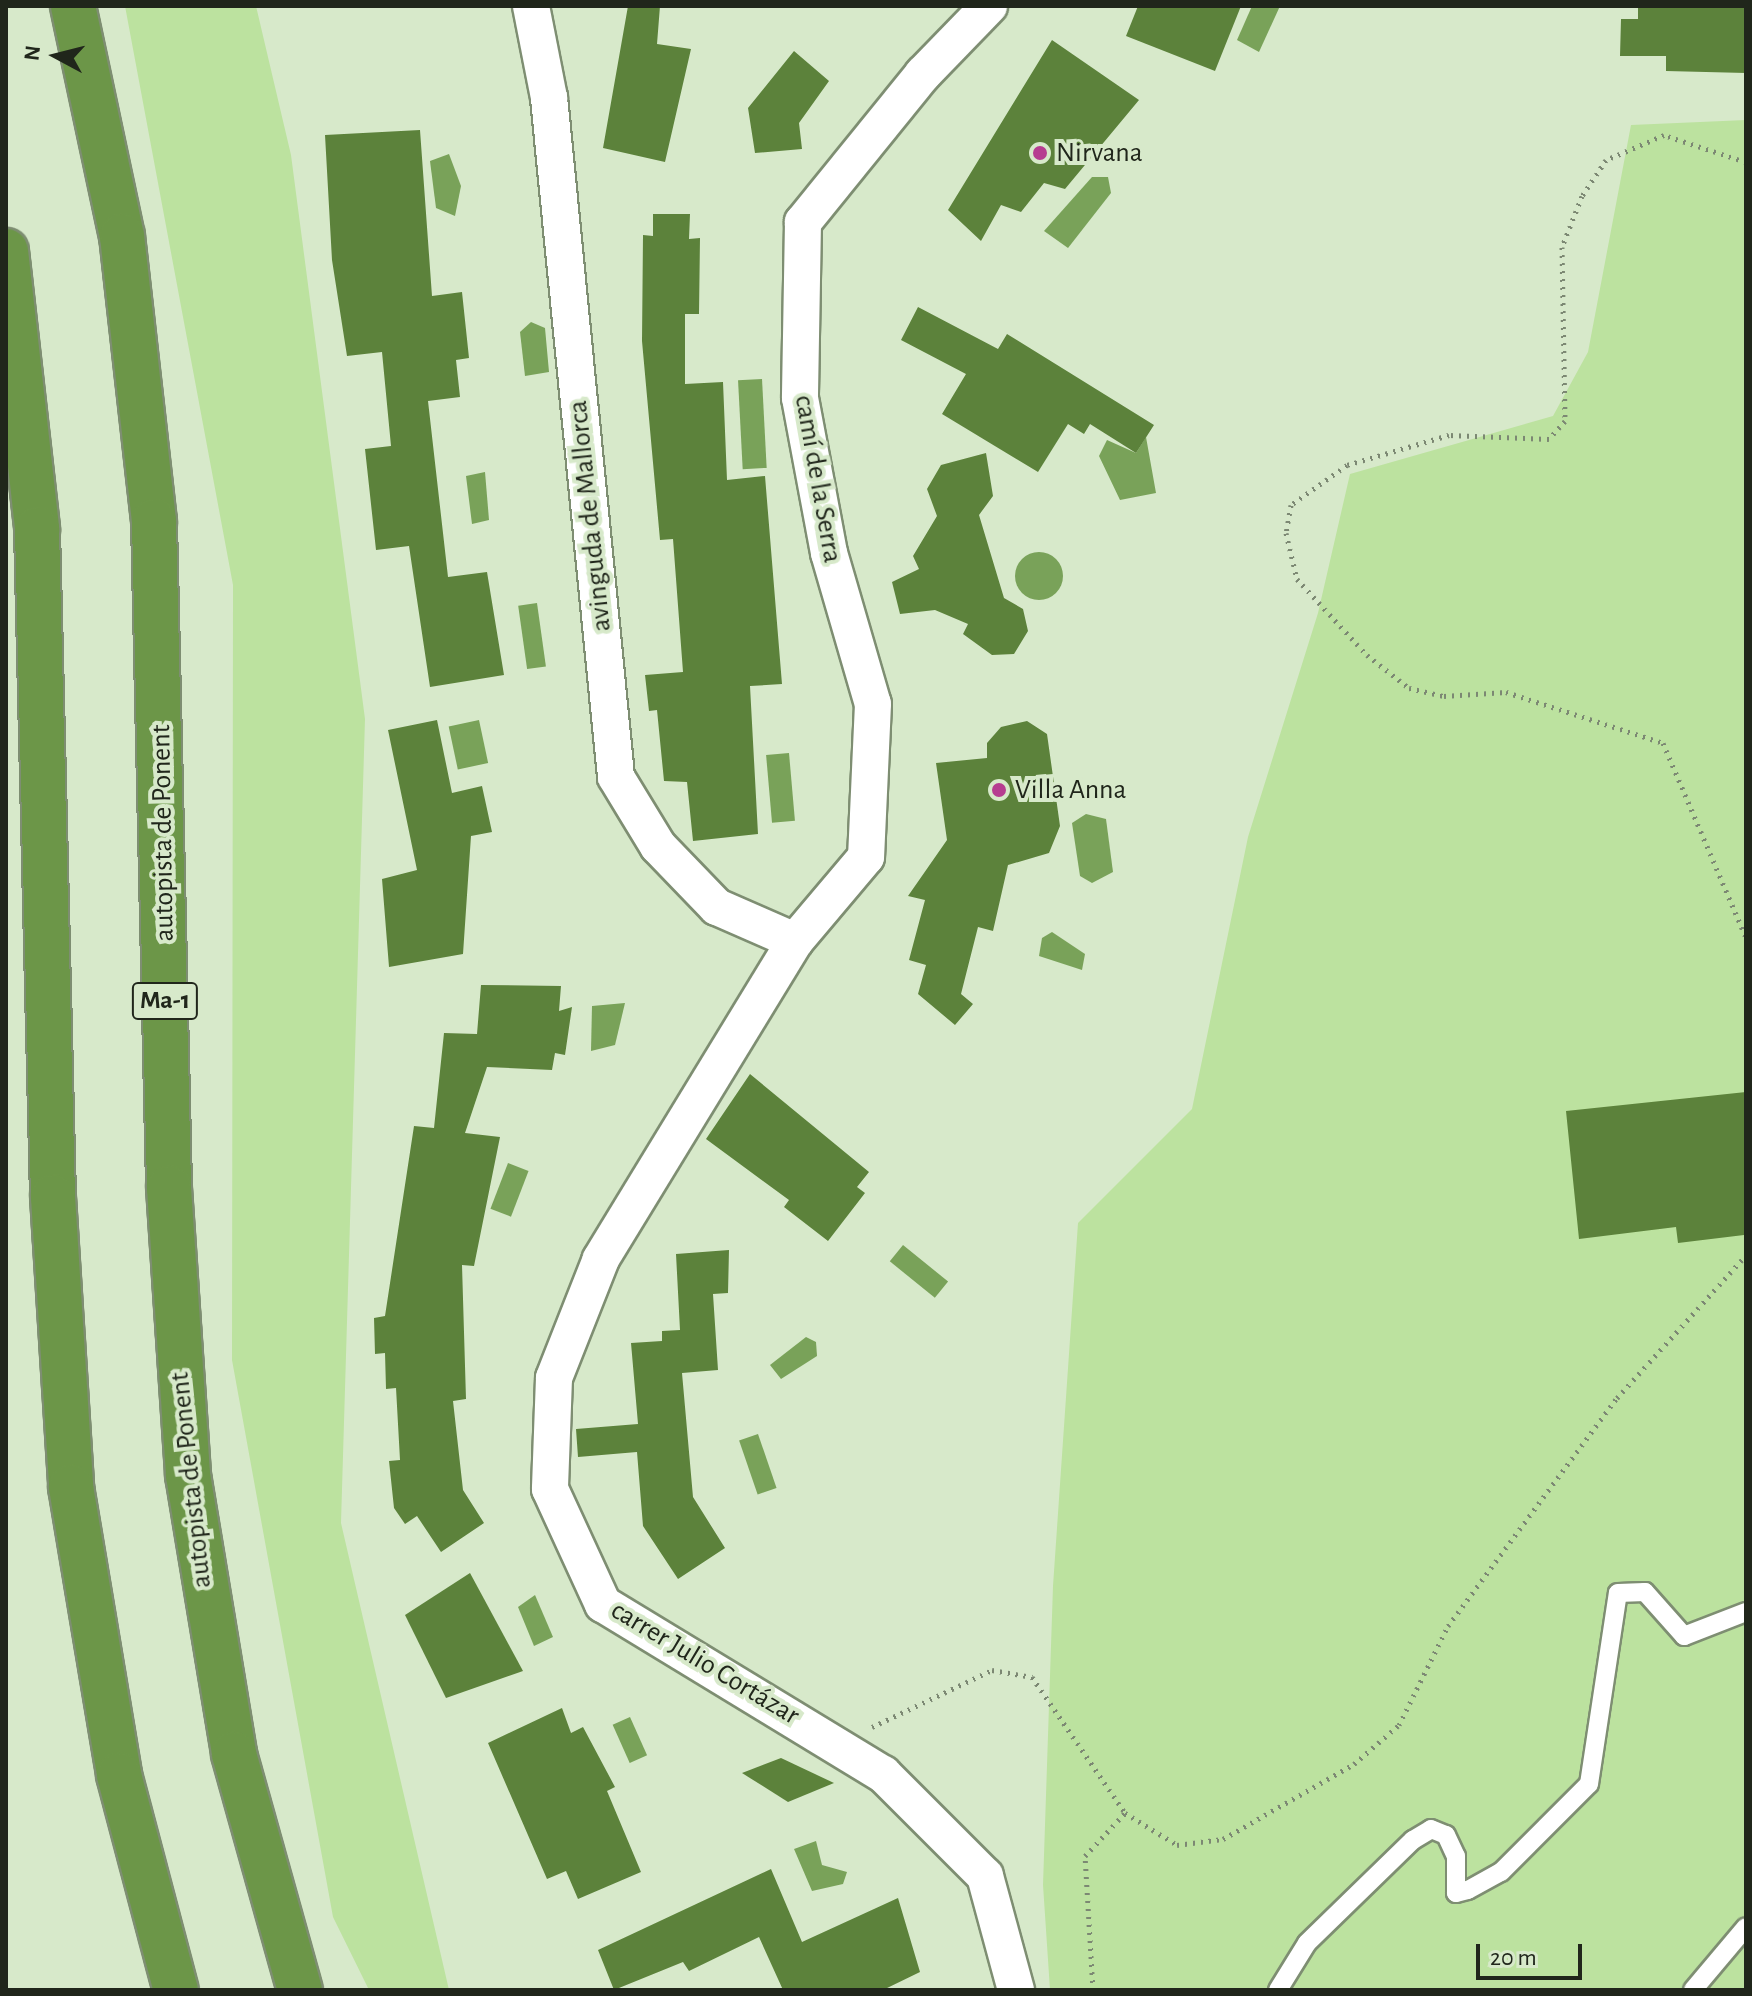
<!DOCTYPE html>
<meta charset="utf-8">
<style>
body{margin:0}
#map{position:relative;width:1752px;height:1996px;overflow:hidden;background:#d7e9ca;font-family:"Alegreya Sans",sans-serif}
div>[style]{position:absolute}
.green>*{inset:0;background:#bce29f}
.water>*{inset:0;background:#79a259;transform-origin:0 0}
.round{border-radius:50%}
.building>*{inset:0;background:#5c823b}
.path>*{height:5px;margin-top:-2.5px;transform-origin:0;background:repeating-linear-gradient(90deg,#7c8873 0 2px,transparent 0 8px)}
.roads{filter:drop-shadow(2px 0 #7e8e72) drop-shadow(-2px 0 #7e8e72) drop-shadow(0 2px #7e8e72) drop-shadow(0 -2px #7e8e72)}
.service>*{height:18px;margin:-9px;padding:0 9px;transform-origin:9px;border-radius:9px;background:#fff}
.minor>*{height:36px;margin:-18px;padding:0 18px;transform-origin:18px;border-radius:18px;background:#fff}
.motorway>*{height:44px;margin:-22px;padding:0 22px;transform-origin:22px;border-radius:22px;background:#6c9648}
.dots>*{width:22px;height:22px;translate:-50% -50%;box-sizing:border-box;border:4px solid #d7e9ca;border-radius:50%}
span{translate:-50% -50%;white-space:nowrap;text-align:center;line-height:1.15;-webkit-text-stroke:8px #d7e9ca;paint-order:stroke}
.shield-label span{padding:2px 6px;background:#d7e9ca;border:2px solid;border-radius:6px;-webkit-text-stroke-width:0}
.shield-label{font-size:26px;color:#20261b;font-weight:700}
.poi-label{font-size:28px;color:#20261b}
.left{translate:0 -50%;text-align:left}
.street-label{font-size:28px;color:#20261b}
.frame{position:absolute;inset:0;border:8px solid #20261b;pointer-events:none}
.north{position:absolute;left:16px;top:16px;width:80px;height:80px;-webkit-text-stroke:6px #d7e9ca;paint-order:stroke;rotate:277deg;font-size:22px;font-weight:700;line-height:32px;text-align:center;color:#20261b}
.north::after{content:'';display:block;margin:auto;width:28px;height:36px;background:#20261b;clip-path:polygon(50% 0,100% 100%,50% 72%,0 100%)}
.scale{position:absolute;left:1476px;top:1944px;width:106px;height:36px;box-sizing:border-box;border:4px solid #20261b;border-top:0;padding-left:10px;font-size:24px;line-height:28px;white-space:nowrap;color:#20261b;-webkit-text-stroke:6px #d7e9ca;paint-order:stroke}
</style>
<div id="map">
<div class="green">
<div style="clip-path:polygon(125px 6px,256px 6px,291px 155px,365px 719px,341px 1523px,449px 1990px,369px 1990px,333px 1917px,232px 1360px,233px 585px)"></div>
<div style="clip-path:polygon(1746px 120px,1746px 1990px,1050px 1990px,1043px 1885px,1053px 1586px,1078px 1223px,1192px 1109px,1248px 837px,1318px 613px,1350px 474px,1553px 416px,1588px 352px,1631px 125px)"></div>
</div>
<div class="water">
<div style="clip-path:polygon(1252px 6px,1280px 6px,1259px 52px,1237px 40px)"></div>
<div style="clip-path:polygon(449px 154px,461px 186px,455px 216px,436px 208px,430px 161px)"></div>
<div style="clip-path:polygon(1092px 177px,1108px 177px,1111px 193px,1068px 248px,1044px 231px)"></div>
<div style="clip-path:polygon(531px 322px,545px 328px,549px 372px,525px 376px,520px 332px)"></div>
<div style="left:762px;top:379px;width:89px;height:24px;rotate:87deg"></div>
<div style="clip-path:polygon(1146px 437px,1156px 493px,1120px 500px,1099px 456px,1107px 440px,1136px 453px)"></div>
<div style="clip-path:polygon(485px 472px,489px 520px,472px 524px,466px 476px)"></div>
<div class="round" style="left:1015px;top:552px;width:48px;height:48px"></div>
<div style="left:537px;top:603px;width:64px;height:19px;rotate:82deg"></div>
<div style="left:479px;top:720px;width:44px;height:31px;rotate:78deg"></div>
<div style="left:789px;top:753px;width:68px;height:23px;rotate:85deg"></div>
<div style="clip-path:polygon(1086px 814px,1106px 819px,1113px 872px,1092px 883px,1080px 876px,1072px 823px)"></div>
<div style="clip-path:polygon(1052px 932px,1085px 954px,1082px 970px,1039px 956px,1042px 938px)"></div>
<div style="clip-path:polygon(625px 1003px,615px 1045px,591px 1051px,592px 1006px)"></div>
<div style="left:508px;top:1163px;width:22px;height:49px;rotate:21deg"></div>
<div style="left:903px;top:1245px;width:58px;height:21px;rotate:39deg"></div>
<div style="clip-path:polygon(806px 1337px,816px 1342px,817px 1356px,781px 1379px,770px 1365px)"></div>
<div style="left:758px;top:1434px;width:57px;height:20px;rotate:71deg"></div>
<div style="clip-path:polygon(535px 1595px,553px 1637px,534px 1646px,518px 1607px)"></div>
<div style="left:630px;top:1717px;width:42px;height:19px;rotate:66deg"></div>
<div style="clip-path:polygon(816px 1841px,822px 1865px,847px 1872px,843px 1884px,812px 1891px,794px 1849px)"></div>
</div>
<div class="building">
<div style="clip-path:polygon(628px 6px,660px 6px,657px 44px,691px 49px,665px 162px,603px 148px)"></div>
<div style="clip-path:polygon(1138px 6px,1241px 6px,1215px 71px,1126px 36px)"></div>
<div style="clip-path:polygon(1638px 6px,1746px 6px,1746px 73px,1666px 71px,1666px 56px,1620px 56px,1621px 19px,1638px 19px)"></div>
<div style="clip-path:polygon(1052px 40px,1139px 100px,1065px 189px,1044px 183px,1021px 212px,1001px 205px,981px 241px,948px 210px)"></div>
<div style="clip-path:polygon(794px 51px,829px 81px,799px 123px,802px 149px,755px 153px,748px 108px)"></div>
<div style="clip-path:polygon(420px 130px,432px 296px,462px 292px,469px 358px,456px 360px,460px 397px,428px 401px,448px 577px,487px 572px,504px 675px,430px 687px,409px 546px,376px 550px,365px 449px,391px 446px,382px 352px,347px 356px,332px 260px,325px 135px)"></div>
<div style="clip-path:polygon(653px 214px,690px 214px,689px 239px,700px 238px,699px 314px,685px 314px,685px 384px,723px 382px,727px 480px,765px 476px,782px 684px,750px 686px,758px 834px,693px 841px,687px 782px,664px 781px,657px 710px,649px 711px,645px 675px,683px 672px,673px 539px,660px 540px,642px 341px,643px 235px,653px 236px)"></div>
<div style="clip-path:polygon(918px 307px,998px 349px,1007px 334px,1154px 425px,1136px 453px,1090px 424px,1084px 434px,1068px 424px,1038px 472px,942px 414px,966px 374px,901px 340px)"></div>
<div style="clip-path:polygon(986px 453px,993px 496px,979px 515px,1004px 598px,1023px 609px,1028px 631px,1014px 654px,992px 655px,963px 634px,968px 624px,935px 610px,900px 614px,892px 582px,919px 569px,913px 556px,937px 516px,927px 489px,941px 465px)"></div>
<div style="clip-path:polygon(437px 720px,452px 793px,482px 786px,492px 832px,471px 836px,463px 954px,389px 967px,382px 879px,417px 870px,388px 730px)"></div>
<div style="clip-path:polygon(1027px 721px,1047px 734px,1060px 826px,1049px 853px,1008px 865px,993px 931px,978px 927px,961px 994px,973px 1004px,955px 1025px,918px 994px,926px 965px,909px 960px,925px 900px,908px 896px,947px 840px,936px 763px,987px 758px,987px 743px,1001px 727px)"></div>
<div style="clip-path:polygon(481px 985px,561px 986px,559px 1011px,572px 1007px,565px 1055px,555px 1053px,552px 1070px,487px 1067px,465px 1133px,500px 1137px,474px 1266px,462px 1265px,466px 1399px,453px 1401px,463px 1490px,484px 1523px,441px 1552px,417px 1516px,405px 1524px,394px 1508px,389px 1461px,400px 1460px,396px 1388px,386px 1389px,385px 1353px,375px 1354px,374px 1318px,385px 1316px,414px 1126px,434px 1128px,444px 1033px,477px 1034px)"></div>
<div style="clip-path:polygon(750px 1074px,869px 1172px,857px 1187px,865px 1193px,828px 1241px,784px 1207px,789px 1200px,706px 1139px)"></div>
<div style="clip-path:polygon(1746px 1092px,1744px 1235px,1678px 1243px,1676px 1227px,1579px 1239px,1566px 1111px)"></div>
<div style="clip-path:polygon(729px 1250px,728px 1293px,713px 1294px,718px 1370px,682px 1373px,693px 1497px,725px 1548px,678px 1579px,643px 1526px,637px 1452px,578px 1457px,576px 1429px,638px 1424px,631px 1343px,662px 1341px,662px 1331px,680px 1330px,676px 1254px)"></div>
<div style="clip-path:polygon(470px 1573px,523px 1671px,446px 1698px,405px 1615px)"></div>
<div style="clip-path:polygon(562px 1708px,571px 1733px,583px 1727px,615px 1787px,607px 1791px,641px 1872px,578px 1899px,566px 1871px,547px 1879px,488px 1743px)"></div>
<div style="clip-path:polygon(781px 1758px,834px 1783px,788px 1802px,742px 1773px)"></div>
<div style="clip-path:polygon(771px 1869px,802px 1942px,898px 1898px,920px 1972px,883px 1990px,783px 1990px,759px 1937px,689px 1971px,683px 1962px,614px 1990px,598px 1950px)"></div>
</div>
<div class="path">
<div style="left:1746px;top:162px;width:86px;rotate:-161.8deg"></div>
<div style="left:1664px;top:135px;width:63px;rotate:156.7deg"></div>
<div style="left:1606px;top:160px;width:43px;rotate:123.7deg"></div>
<div style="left:1582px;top:196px;width:55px;rotate:111.4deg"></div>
<div style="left:1562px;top:247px;width:174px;rotate:89deg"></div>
<div style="left:1565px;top:421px;width:24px;rotate:132deg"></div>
<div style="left:1549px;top:439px;width:100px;rotate:-177.7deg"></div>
<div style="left:1449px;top:435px;width:106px;rotate:163.6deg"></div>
<div style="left:1347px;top:465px;width:69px;rotate:144.5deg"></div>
<div style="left:1291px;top:505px;width:28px;rotate:100deg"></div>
<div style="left:1286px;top:533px;width:47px;rotate:76.6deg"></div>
<div style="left:1297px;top:579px;width:103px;rotate:47.4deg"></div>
<div style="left:1367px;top:655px;width:53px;rotate:38.2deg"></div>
<div style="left:1409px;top:688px;width:36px;rotate:13deg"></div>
<div style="left:1444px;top:696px;width:62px;rotate:-3.7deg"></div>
<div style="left:1506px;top:692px;width:165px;rotate:18deg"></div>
<div style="left:1663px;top:743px;width:212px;rotate:66.9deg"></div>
<div style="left:872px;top:1727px;width:133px;rotate:-25.4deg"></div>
<div style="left:992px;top:1670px;width:41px;rotate:9.9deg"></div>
<div style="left:1032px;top:1677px;width:165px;rotate:55.6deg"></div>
<div style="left:1093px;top:1990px;width:134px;rotate:-93.4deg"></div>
<div style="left:1085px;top:1856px;width:59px;rotate:-47.1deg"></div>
<div style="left:1125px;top:1813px;width:61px;rotate:31.6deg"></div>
<div style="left:1177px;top:1845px;width:46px;rotate:-7.4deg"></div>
<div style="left:1223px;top:1839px;width:151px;rotate:-29.8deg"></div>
<div style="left:1354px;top:1764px;width:60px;rotate:-40.9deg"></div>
<div style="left:1399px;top:1725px;width:110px;rotate:-63.7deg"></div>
<div style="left:1448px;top:1626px;width:284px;rotate:-53.5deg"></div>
<div style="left:1617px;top:1398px;width:193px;rotate:-47.9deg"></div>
</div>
<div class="roads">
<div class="service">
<div style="left:1278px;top:1990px;width:55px;rotate:-58.3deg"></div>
<div style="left:1307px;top:1943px;width:148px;rotate:-44.2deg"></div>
<div style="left:1413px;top:1840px;width:21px;rotate:-31deg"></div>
<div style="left:1431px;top:1829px;width:16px;rotate:22deg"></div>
<div style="left:1446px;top:1835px;width:23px;rotate:65deg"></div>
<div style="left:1456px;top:1856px;width:37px;rotate:90deg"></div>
<div style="left:1456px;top:1893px;width:12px;rotate:-14deg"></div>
<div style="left:1468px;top:1890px;width:38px;rotate:-29deg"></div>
<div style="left:1501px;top:1872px;width:124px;rotate:-45deg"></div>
<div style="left:1589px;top:1784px;width:193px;rotate:-81.4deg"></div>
<div style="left:1618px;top:1593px;width:27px;rotate:-2deg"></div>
<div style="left:1645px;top:1592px;width:59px;rotate:48.4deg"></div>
<div style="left:1684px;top:1636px;width:66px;rotate:-21.2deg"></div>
<div style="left:1693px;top:1990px;width:82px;rotate:-49.9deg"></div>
</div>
<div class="minor">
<div style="left:531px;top:6px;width:94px;rotate:78.9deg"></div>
<div style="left:549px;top:98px;width:682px;rotate:84.36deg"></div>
<div style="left:616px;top:777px;width:81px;rotate:58.7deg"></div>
<div style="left:658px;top:846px;width:85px;rotate:46deg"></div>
<div style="left:717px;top:907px;width:85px;rotate:23.6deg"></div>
<div style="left:989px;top:6px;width:95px;rotate:134.1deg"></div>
<div style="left:923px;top:74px;width:191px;rotate:129deg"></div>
<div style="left:803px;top:222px;width:176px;rotate:91deg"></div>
<div style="left:800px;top:398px;width:158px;rotate:79.4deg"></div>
<div style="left:829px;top:553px;width:157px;rotate:73.8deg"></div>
<div style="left:873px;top:704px;width:153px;rotate:92.6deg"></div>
<div style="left:866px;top:857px;width:110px;rotate:130.2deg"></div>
<div style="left:795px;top:941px;width:373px;rotate:121.4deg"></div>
<div style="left:601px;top:1259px;width:128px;rotate:111.6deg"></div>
<div style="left:554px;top:1378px;width:111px;rotate:92.1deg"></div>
<div style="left:550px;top:1489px;width:127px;rotate:65.3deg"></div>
<div style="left:603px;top:1604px;width:328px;rotate:31.3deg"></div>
<div style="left:883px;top:1774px;width:144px;rotate:45deg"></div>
<div style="left:985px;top:1876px;width:118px;rotate:74.8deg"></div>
</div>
<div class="motorway">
<div style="left:73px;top:6px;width:235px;rotate:78deg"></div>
<div style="left:122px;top:236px;width:287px;rotate:83.6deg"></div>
<div style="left:154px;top:521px;width:667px;rotate:88.71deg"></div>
<div style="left:169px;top:1188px;width:288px;rotate:86.2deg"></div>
<div style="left:188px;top:1475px;width:283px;rotate:80.6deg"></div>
<div style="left:234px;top:1754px;width:245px;rotate:74.4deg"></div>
<div style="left:6px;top:251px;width:280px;rotate:83.6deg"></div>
<div style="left:37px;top:529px;width:668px;rotate:88.63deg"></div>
<div style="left:53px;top:1197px;width:291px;rotate:86.4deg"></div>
<div style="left:71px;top:1487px;width:292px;rotate:80.5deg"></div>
<div style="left:119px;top:1775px;width:222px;rotate:75.2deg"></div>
</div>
</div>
<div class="dots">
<div style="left:1040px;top:153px;background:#b63d90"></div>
<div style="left:999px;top:790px;background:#b63d90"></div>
</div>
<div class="shield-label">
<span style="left:165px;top:1001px">Ma-1</span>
</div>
<div class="poi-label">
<span class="left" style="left:1056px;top:153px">Nirvana</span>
<span class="left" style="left:1015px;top:790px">Villa Anna</span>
</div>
<div class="street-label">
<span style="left:818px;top:479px;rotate:80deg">camí de la Serra</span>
<span style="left:590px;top:516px;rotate:-96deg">avinguda de Mallorca</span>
<span style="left:163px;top:833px;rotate:-91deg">autopista de Ponent</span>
<span style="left:191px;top:1480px;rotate:-96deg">autopista de Ponent</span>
<span style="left:705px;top:1663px;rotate:31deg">carrer Julio Cortázar</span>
</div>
<div class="frame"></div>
<div class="north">N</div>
<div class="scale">20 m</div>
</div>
